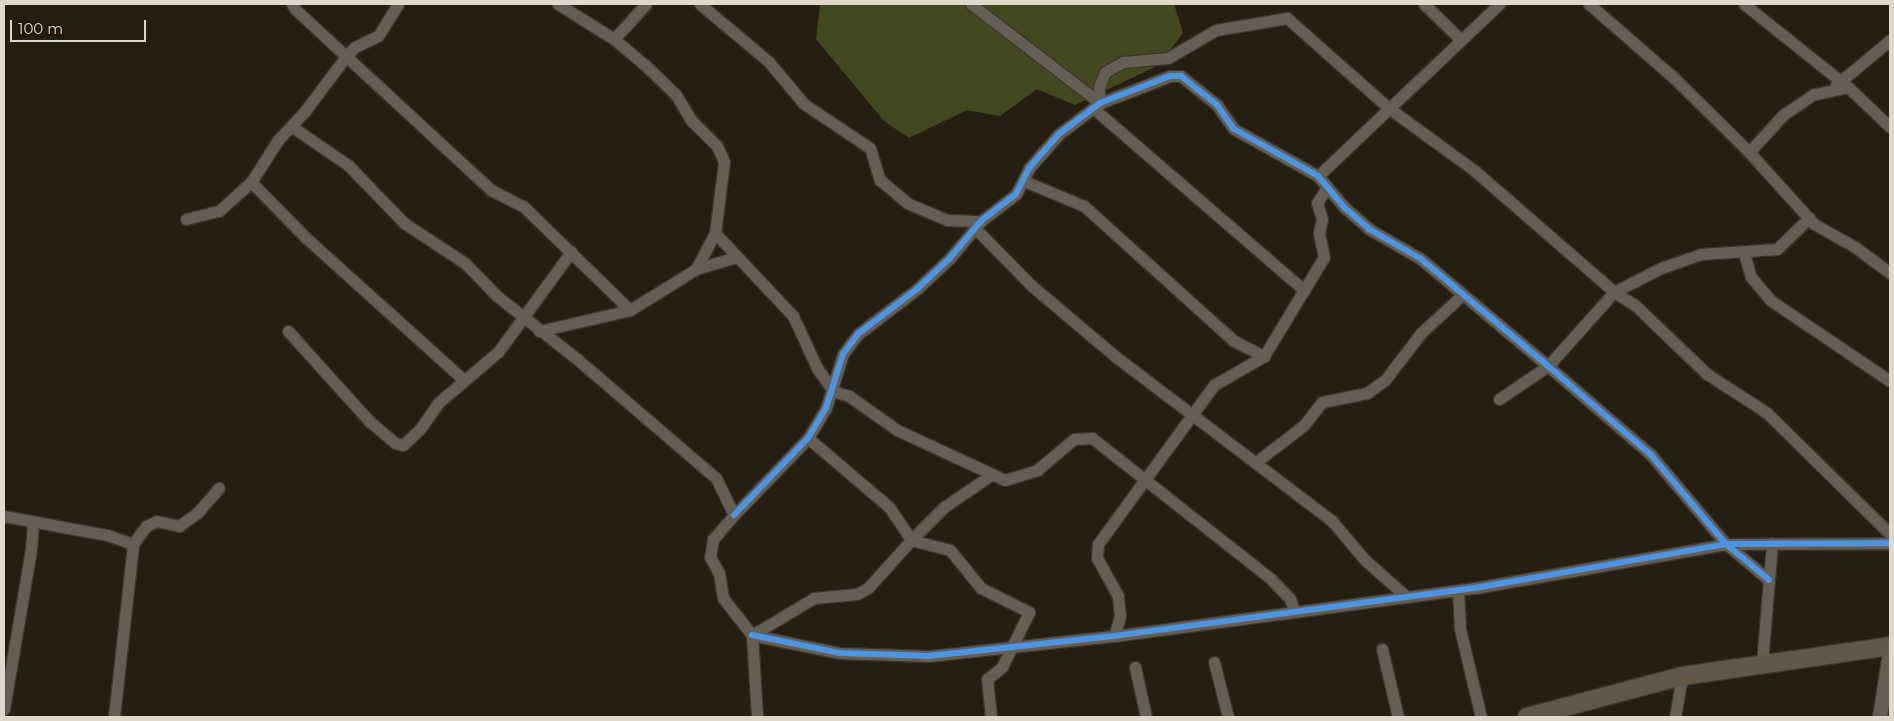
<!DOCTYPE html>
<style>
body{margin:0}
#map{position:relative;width:1894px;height:721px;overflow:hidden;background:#261e11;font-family:Montserrat,sans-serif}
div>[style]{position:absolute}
.green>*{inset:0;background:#43491f}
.roads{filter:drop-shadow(1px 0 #3d372e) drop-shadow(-1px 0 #3d372e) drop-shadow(0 1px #3d372e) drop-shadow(0 -1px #3d372e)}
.minor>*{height:11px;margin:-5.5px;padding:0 5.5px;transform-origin:5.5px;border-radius:5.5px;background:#645e54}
.tertiary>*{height:14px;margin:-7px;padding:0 7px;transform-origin:7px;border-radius:7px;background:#645e54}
.trunk>*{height:18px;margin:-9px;padding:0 9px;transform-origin:9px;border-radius:9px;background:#625748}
.cycleway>*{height:6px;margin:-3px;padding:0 3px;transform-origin:3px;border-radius:3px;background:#4d94e3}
span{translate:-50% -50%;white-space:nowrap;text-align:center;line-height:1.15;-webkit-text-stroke:4px #241702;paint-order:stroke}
.frame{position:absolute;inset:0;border:5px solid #e1d8cb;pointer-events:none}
.scale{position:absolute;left:10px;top:20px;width:136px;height:22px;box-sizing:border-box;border:2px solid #e1d8cb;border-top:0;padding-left:6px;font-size:15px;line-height:18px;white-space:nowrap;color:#e1d8cb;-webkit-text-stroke:4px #241702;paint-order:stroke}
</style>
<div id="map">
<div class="green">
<div style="clip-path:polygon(820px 4px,1174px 4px,1183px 33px,1159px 65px,1075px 105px,1037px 89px,1000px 116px,967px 110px,909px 138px,884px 121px,816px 39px)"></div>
</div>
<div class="roads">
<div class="minor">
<div style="left:292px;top:4px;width:7px;rotate:56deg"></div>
<div style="left:296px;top:10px;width:265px;rotate:42.7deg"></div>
<div style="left:491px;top:190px;width:36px;rotate:27deg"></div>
<div style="left:523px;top:206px;width:149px;rotate:44.2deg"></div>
<div style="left:558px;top:4px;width:66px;rotate:32deg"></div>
<div style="left:614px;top:39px;width:40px;rotate:40deg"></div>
<div style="left:645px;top:65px;width:43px;rotate:44.1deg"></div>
<div style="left:676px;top:95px;width:29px;rotate:59deg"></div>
<div style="left:691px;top:120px;width:37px;rotate:45deg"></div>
<div style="left:717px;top:146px;width:17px;rotate:66deg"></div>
<div style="left:724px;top:162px;width:72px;rotate:97.2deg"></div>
<div style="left:715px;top:233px;width:41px;rotate:117.8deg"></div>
<div style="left:700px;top:4px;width:90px;rotate:40deg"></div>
<div style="left:769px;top:62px;width:55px;rotate:50.2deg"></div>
<div style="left:804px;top:104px;width:79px;rotate:33.7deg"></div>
<div style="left:870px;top:148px;width:34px;rotate:73deg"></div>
<div style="left:880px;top:180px;width:35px;rotate:40deg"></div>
<div style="left:907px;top:203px;width:43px;rotate:23deg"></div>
<div style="left:947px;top:220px;width:34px;rotate:2deg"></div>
<div style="left:971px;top:4px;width:163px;rotate:37.5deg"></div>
<div style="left:1424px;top:4px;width:50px;rotate:44.2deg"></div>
<div style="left:1589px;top:4px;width:113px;rotate:41deg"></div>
<div style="left:1674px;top:78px;width:105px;rotate:44.6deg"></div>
<div style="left:1744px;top:4px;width:133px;rotate:38.6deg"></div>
<div style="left:1848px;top:87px;width:58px;rotate:43.6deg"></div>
<div style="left:614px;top:39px;width:47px;rotate:-47.6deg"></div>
<div style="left:1836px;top:85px;width:70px;rotate:-39.8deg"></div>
<div style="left:1848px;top:87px;width:35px;rotate:168deg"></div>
<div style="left:1814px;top:94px;width:36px;rotate:146deg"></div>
<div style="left:1784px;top:114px;width:52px;rotate:132.6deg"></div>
<div style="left:1749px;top:152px;width:97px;rotate:47.9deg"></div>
<div style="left:1814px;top:224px;width:47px;rotate:29.3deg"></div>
<div style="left:1855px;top:247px;width:44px;rotate:36.6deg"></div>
<div style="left:1100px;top:103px;width:16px;rotate:-94deg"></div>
<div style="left:1099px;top:87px;width:16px;rotate:-68deg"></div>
<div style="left:1105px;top:72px;width:21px;rotate:-29deg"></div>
<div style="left:1123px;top:62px;width:45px;rotate:-5.1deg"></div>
<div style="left:1168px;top:58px;width:56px;rotate:-30.3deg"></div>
<div style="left:1216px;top:30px;width:72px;rotate:-9.6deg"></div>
<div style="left:1287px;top:18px;width:137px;rotate:41.5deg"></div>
<div style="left:1390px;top:109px;width:105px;rotate:36.1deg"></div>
<div style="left:1475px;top:171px;width:184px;rotate:41deg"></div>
<div style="left:1614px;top:292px;width:25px;rotate:32deg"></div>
<div style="left:1635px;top:305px;width:100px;rotate:43.8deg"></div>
<div style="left:1707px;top:374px;width:72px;rotate:33deg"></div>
<div style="left:1767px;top:413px;width:173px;rotate:44.5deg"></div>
<div style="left:1093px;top:108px;width:279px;rotate:40.8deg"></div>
<div style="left:291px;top:126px;width:69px;rotate:34.4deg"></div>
<div style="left:348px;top:165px;width:81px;rotate:46deg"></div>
<div style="left:404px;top:223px;width:73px;rotate:33.3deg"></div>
<div style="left:465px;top:263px;width:46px;rotate:45.9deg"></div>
<div style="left:497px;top:296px;width:102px;rotate:38.2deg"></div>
<div style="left:577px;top:359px;width:183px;rotate:40.6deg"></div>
<div style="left:716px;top:478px;width:41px;rotate:64.1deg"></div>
<div style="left:734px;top:515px;width:32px;rotate:131deg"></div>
<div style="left:713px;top:539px;width:18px;rotate:99deg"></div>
<div style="left:710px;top:557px;width:18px;rotate:61deg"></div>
<div style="left:719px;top:573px;width:25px;rotate:81deg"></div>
<div style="left:723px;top:598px;width:47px;rotate:51.9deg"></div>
<div style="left:752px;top:635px;width:82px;rotate:86.5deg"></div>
<div style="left:1318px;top:176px;width:250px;rotate:-43.5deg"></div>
<div style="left:1024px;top:181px;width:65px;rotate:22.6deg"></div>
<div style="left:1084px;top:206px;width:202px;rotate:42deg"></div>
<div style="left:1234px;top:341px;width:34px;rotate:27deg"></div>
<div style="left:251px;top:182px;width:77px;rotate:45.5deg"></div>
<div style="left:305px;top:237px;width:214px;rotate:42deg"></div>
<div style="left:186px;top:219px;width:34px;rotate:-14deg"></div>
<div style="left:219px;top:211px;width:43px;rotate:-42.2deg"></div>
<div style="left:251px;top:182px;width:50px;rotate:-57.3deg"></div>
<div style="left:278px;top:140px;width:40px;rotate:-47deg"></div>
<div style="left:305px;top:111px;width:70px;rotate:-53.1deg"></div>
<div style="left:347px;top:55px;width:11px;rotate:-45deg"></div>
<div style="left:355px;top:47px;width:25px;rotate:-26deg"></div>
<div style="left:378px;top:36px;width:38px;rotate:-58deg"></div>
<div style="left:975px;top:228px;width:81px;rotate:45.5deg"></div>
<div style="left:1032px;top:286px;width:110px;rotate:40.2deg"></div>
<div style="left:1116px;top:357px;width:271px;rotate:37.2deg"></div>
<div style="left:1332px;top:521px;width:51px;rotate:49.8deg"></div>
<div style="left:1365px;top:560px;width:56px;rotate:41.4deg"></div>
<div style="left:715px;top:233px;width:114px;rotate:46.8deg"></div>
<div style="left:793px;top:316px;width:57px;rotate:65.2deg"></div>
<div style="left:817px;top:368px;width:28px;rotate:55deg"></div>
<div style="left:833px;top:391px;width:17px;rotate:17deg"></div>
<div style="left:849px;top:396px;width:59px;rotate:35.3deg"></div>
<div style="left:897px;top:430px;width:119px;rotate:24.8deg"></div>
<div style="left:1005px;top:480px;width:34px;rotate:-17deg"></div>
<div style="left:1037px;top:470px;width:48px;rotate:-40deg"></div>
<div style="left:1074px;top:439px;width:18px;rotate:-3deg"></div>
<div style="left:1092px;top:438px;width:228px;rotate:38.2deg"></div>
<div style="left:1271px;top:579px;width:28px;rotate:46deg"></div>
<div style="left:1290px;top:599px;width:12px;rotate:70deg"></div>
<div style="left:1744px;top:253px;width:25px;rotate:74deg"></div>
<div style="left:1751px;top:277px;width:30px;rotate:50deg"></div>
<div style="left:1770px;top:300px;width:145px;rotate:34deg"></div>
<div style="left:288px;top:331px;width:121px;rotate:48deg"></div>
<div style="left:369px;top:421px;width:34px;rotate:40deg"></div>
<div style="left:395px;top:443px;width:8px;rotate:14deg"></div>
<div style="left:403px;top:445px;width:23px;rotate:-43deg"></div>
<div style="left:420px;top:429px;width:32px;rotate:-55deg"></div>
<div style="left:438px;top:403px;width:79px;rotate:-40.4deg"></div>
<div style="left:498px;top:352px;width:124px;rotate:-53.9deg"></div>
<div style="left:539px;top:331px;width:93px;rotate:-13deg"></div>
<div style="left:630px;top:310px;width:78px;rotate:-31.8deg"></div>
<div style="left:696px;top:269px;width:42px;rotate:-16.7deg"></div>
<div style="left:1499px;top:399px;width:59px;rotate:-34deg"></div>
<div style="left:1548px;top:366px;width:99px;rotate:-48.3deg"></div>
<div style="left:1614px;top:292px;width:53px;rotate:-27.1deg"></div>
<div style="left:1661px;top:268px;width:42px;rotate:-19.3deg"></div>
<div style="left:1701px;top:254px;width:76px;rotate:-3.8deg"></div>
<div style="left:1777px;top:249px;width:45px;rotate:-44.1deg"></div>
<div style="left:808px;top:438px;width:106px;rotate:40.4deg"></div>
<div style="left:889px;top:507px;width:40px;rotate:56deg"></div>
<div style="left:911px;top:540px;width:47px;rotate:-45deg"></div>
<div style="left:944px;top:507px;width:57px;rotate:-34.2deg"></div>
<div style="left:1256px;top:462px;width:61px;rotate:-37.6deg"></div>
<div style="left:1304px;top:425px;width:29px;rotate:-52deg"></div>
<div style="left:1322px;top:402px;width:46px;rotate:-11.3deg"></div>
<div style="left:1367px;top:393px;width:22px;rotate:-36deg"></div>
<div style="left:1385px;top:380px;width:59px;rotate:-52.5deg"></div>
<div style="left:1421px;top:333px;width:56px;rotate:-42.8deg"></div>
<div style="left:734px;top:515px;width:107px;rotate:-46.1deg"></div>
<div style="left:808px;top:438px;width:35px;rotate:-59deg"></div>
<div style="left:826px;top:408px;width:57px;rotate:-72.5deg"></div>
<div style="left:843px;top:354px;width:25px;rotate:-53deg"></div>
<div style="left:858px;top:334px;width:74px;rotate:-37.3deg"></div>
<div style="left:917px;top:289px;width:45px;rotate:-43.2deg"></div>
<div style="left:950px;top:258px;width:48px;rotate:-50deg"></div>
<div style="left:981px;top:221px;width:44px;rotate:-37.6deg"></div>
<div style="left:1016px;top:194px;width:29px;rotate:-63deg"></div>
<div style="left:1029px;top:168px;width:45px;rotate:-48.6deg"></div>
<div style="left:1059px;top:134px;width:51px;rotate:-37.1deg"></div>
<div style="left:1100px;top:103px;width:75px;rotate:-21.1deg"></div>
<div style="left:1170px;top:76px;width:11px"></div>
<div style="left:1181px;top:76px;width:46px;rotate:38.9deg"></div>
<div style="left:1217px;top:105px;width:29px;rotate:55deg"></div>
<div style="left:1234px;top:129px;width:96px;rotate:29.2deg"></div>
<div style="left:1318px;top:176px;width:40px;rotate:50deg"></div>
<div style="left:1344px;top:207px;width:33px;rotate:41deg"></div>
<div style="left:1369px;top:229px;width:60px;rotate:30deg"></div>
<div style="left:1421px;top:259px;width:166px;rotate:40.1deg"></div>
<div style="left:1548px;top:366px;width:136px;rotate:40.8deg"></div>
<div style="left:1651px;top:455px;width:116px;rotate:49.9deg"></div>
<div style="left:1726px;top:544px;width:56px;rotate:39.9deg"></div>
<div style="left:4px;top:516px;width:105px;rotate:10.5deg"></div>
<div style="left:107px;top:535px;width:28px;rotate:19deg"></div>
<div style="left:1458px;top:590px;width:39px;rotate:87deg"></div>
<div style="left:1460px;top:629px;width:90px;rotate:76.6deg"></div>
<div style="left:752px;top:635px;width:90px;rotate:11.6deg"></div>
<div style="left:840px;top:653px;width:89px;rotate:1.9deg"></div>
<div style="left:929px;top:656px;width:186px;rotate:-6.2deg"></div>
<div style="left:1114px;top:636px;width:364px;rotate:-7.6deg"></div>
<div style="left:1475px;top:588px;width:255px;rotate:-9.9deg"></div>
<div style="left:1726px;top:544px;width:164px;rotate:-0.3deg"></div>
<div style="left:752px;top:635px;width:72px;rotate:-30.8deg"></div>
<div style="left:814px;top:598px;width:43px;rotate:-5.3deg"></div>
<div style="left:857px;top:594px;width:13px;rotate:-29deg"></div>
<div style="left:868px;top:588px;width:64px;rotate:-48.1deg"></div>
<div style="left:911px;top:540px;width:40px;rotate:14.4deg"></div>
<div style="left:950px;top:550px;width:49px;rotate:50.8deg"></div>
<div style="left:981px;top:588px;width:54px;rotate:26.6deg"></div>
<div style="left:1029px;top:612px;width:61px;rotate:116.1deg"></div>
<div style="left:1002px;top:667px;width:19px;rotate:141deg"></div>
<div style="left:987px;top:679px;width:38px;rotate:84deg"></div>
<div style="left:1114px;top:636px;width:21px;rotate:-73deg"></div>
<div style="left:1120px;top:616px;width:20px;rotate:-96deg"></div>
<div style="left:1118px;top:596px;width:43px;rotate:-118.9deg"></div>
<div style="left:1097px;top:558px;width:14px;rotate:-86deg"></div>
<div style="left:1098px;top:544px;width:197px;rotate:-53.9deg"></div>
<div style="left:1214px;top:385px;width:58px;rotate:-30.1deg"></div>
<div style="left:1264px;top:356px;width:116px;rotate:-58.8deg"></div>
<div style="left:1324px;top:257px;width:25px;rotate:-102deg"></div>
<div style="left:1319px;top:233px;width:14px;rotate:-78deg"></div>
<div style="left:1322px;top:219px;width:17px;rotate:-107deg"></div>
<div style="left:1317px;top:203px;width:19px;rotate:-58deg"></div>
<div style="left:1382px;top:649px;width:70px;rotate:76.8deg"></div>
<div style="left:1214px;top:662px;width:57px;rotate:75.7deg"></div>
<div style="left:1762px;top:663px;width:120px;rotate:-85.2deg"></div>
<div style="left:1135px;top:667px;width:51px;rotate:77.6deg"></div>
<div style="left:4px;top:709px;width:161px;rotate:-80.4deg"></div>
<div style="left:31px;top:550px;width:28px;rotate:-86deg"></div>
<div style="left:114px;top:717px;width:174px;rotate:-83.7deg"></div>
<div style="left:133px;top:544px;width:22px;rotate:-54deg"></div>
<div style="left:146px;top:526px;width:12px;rotate:-24deg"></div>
<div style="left:157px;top:521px;width:23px;rotate:13deg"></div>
<div style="left:179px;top:526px;width:24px;rotate:-36deg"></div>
<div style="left:198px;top:512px;width:32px;rotate:-49deg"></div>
<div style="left:1675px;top:717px;width:42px;rotate:-80.3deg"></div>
</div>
<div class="tertiary">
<div style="left:1880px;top:717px;width:65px;rotate:-81.1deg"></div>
</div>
<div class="trunk">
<div style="left:1527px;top:717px;width:160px;rotate:-14.8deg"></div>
<div style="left:1682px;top:676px;width:210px;rotate:-8.2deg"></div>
</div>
</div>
<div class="cycleway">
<div style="left:734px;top:515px;width:107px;rotate:-46.1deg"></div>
<div style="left:808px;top:438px;width:35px;rotate:-59deg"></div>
<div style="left:826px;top:408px;width:57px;rotate:-72.5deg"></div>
<div style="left:843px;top:354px;width:25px;rotate:-53deg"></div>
<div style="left:858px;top:334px;width:74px;rotate:-37.3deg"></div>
<div style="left:917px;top:289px;width:45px;rotate:-43.2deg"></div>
<div style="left:950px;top:258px;width:48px;rotate:-50deg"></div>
<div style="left:981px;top:221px;width:44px;rotate:-37.6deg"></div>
<div style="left:1016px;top:194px;width:29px;rotate:-63deg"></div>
<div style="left:1029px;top:168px;width:45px;rotate:-48.6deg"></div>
<div style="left:1059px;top:134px;width:51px;rotate:-37.1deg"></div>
<div style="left:1100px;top:103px;width:75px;rotate:-21.1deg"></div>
<div style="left:1170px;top:76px;width:11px"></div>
<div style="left:1181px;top:76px;width:46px;rotate:38.9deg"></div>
<div style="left:1217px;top:105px;width:29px;rotate:55deg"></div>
<div style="left:1234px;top:129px;width:96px;rotate:29.2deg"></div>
<div style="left:1318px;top:176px;width:40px;rotate:50deg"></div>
<div style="left:1344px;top:207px;width:33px;rotate:41deg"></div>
<div style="left:1369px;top:229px;width:60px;rotate:30deg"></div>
<div style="left:1421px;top:259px;width:166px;rotate:40.1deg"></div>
<div style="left:1548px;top:366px;width:136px;rotate:40.8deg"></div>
<div style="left:1651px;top:455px;width:116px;rotate:49.9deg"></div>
<div style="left:1726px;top:544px;width:56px;rotate:39.9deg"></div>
<div style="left:752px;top:635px;width:90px;rotate:11.6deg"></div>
<div style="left:840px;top:653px;width:89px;rotate:1.9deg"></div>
<div style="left:929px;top:656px;width:186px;rotate:-6.2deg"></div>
<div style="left:1114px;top:636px;width:364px;rotate:-7.6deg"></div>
<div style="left:1475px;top:588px;width:255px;rotate:-9.9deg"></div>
<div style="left:1726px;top:544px;width:164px;rotate:-0.3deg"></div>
</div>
<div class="frame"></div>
<div class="scale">100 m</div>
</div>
